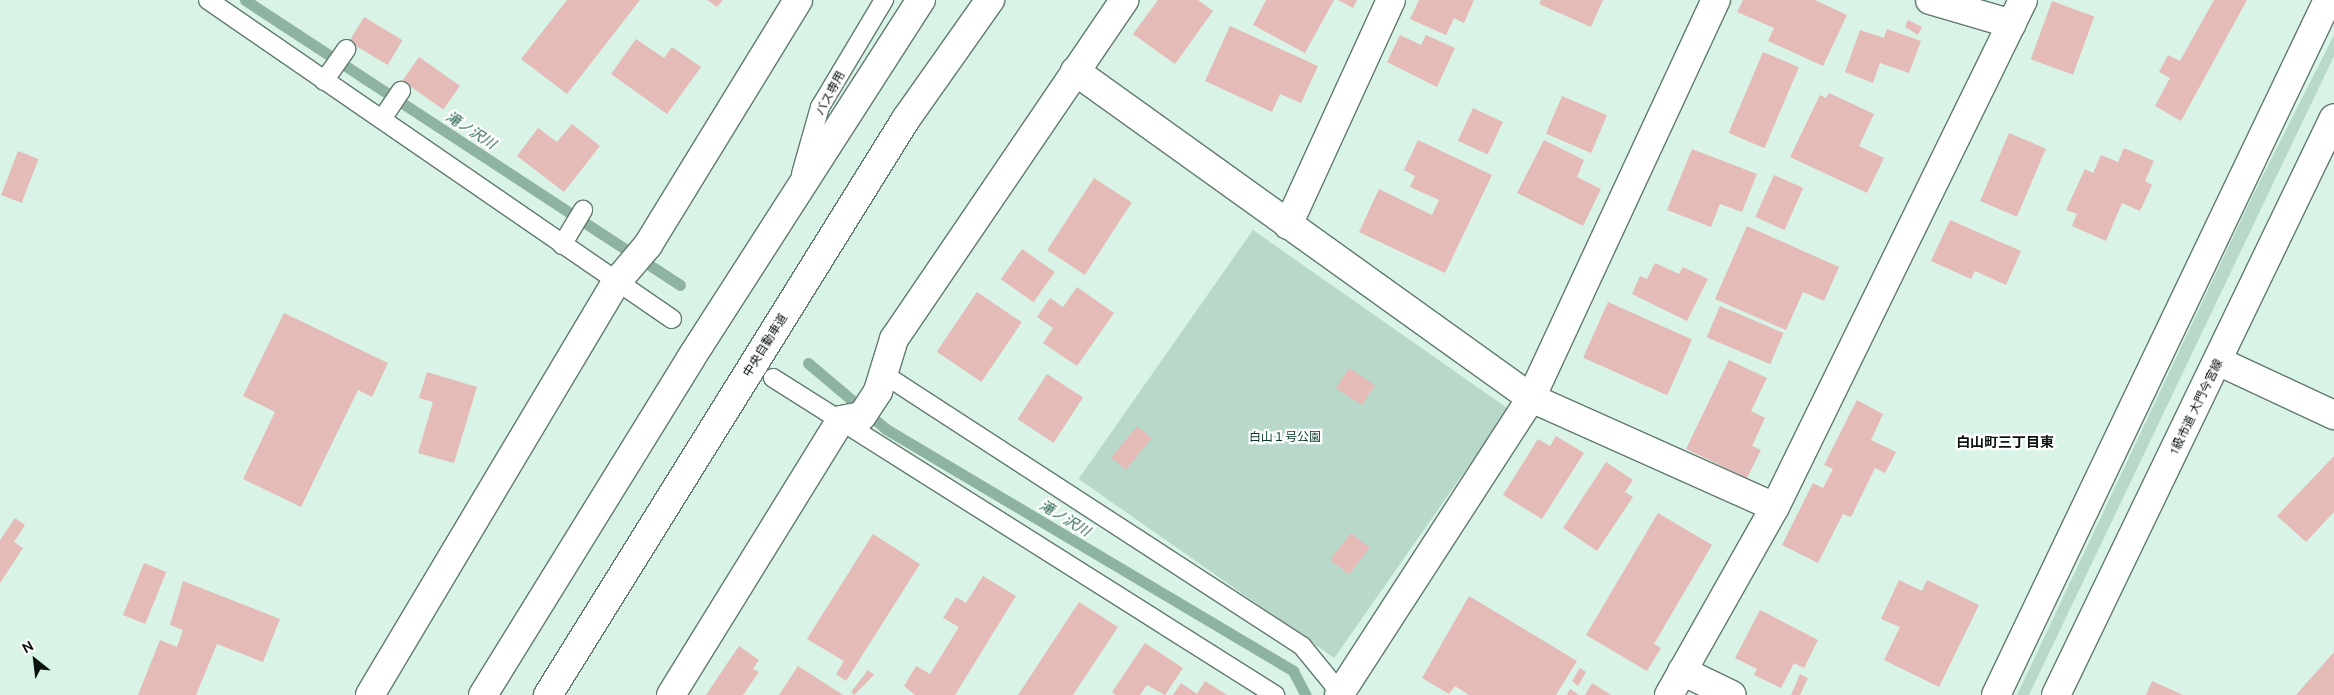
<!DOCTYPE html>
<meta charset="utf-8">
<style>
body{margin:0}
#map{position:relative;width:2334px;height:695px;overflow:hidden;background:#d9f3e6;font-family:Ubuntu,"Noto Sans JP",sans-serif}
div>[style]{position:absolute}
.green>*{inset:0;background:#b8d9c9;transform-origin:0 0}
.stream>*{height:11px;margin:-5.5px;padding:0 5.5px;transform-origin:5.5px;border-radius:5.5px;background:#8fb3a1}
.building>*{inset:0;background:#e4bbb7;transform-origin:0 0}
.roads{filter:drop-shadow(1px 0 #627a6f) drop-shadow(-1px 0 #627a6f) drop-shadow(0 1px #627a6f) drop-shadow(0 -1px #627a6f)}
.service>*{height:18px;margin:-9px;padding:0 9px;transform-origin:9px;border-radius:9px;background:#fff}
.minor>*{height:28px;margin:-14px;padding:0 14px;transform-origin:14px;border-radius:14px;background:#fff}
.tertiary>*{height:28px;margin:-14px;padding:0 14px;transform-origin:14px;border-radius:14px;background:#fff}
.motorway>*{height:28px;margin:-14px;padding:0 14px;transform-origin:14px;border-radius:14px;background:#fff}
span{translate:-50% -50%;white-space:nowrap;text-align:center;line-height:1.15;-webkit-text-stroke:4.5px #fff;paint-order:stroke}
.street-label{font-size:12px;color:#0a130e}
.park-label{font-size:12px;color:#063a27}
.water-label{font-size:14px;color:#206047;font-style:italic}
.neighbourhood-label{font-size:14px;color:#0a130e;font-weight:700}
.north{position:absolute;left:10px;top:635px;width:50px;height:50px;-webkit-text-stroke:4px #fff;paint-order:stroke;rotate:331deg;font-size:14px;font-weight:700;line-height:20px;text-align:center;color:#0a130e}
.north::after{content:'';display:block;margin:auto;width:18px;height:22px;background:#0a130e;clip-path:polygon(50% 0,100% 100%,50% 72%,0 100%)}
</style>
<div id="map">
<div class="green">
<div style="clip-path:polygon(2334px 35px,2334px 56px,2029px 695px,2017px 695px,2250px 201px)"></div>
<div style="left:1253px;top:230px;width:312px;height:304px;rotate:35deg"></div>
</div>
<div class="stream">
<div style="left:245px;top:0;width:520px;rotate:33.23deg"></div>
<div style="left:808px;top:363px;width:102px;rotate:40.2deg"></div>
<div style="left:886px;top:429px;width:474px;rotate:30.7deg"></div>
<div style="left:1293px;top:671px;width:27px;rotate:62deg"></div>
</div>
<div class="building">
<div style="clip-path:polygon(567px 0,640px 0,567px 94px,521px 59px)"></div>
<div style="clip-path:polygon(707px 0,723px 0,717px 7px)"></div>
<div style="clip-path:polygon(1158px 0,1198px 0,1213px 11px,1175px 64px,1133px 34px)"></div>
<div style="clip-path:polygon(1266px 0,1334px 0,1305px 53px,1253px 25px)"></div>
<div style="clip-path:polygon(1338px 0,1357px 0,1353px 8px)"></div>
<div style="clip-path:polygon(1419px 0,1474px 0,1464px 23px,1454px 18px,1446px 35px,1410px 19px)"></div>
<div style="clip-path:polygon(1541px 0,1603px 0,1591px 27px,1539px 4px)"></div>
<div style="clip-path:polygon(1743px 0,1815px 0,1847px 15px,1823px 66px,1768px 41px,1774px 28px,1737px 12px)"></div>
<div style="clip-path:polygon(2214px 0,2247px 0,2181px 121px,2155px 106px,2170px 78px,2159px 72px,2168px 55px,2180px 61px)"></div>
<div style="left:2052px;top:1px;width:45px;height:62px;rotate:20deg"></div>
<div style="left:364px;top:17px;width:45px;height:29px;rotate:31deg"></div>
<div style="clip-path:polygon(1908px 20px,1922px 27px,1918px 35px,1905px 27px)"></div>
<div style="clip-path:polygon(1230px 26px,1318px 66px,1301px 103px,1280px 94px,1272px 112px,1205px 81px)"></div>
<div style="clip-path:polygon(1887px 29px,1921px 41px,1909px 73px,1880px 63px,1873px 83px,1845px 72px,1860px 30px,1884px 38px)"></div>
<div style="clip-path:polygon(1400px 35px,1421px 45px,1426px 35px,1455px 48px,1437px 87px,1387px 62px)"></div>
<div style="clip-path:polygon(636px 39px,664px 58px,672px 47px,701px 67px,667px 114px,611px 74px)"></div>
<div style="left:1763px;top:52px;width:39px;height:88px;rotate:23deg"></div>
<div style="left:419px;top:57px;width:50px;height:29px;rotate:35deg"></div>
<div style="clip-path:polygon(1829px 93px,1874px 114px,1859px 146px,1884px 158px,1867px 193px,1790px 157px,1820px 95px,1826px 98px)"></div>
<div style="left:1562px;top:96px;width:49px;height:41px;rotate:23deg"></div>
<div style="left:1473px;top:108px;width:33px;height:36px;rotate:25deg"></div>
<div style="clip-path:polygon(572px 124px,600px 146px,564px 192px,517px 156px,538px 128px,557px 142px)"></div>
<div style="left:2009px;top:133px;width:40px;height:74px;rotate:23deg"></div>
<div style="clip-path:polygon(1418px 140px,1492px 175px,1445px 273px,1359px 232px,1379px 189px,1432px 215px,1439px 200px,1410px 187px,1415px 176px,1404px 170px)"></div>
<div style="clip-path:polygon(1544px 140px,1584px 160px,1577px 177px,1601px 189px,1583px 226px,1517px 193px)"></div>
<div style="clip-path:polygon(2124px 148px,2154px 161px,2145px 181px,2152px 185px,2140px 211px,2122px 203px,2106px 241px,2072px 226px,2077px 214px,2066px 210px,2085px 169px,2093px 173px,2101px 155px,2118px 162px)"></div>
<div style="clip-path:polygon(1692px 149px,1757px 174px,1742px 212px,1720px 204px,1711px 227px,1667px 210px)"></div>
<div style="left:18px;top:151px;width:22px;height:47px;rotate:21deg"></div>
<div style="left:1774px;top:175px;width:32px;height:46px;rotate:24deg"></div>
<div style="left:1094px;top:178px;width:45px;height:86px;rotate:33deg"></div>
<div style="clip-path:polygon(1950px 220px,2021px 251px,2006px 285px,1975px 271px,1971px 279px,1931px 261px)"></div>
<div style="clip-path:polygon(1747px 226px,1839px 267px,1824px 301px,1803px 292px,1786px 330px,1715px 299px)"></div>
<div style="left:1022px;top:249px;width:40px;height:37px;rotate:35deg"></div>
<div style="clip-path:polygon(1655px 263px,1679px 274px,1683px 267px,1708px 279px,1687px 321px,1632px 294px,1640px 276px,1647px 279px)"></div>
<div style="clip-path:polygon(1077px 287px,1114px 313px,1077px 366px,1043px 343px,1053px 328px,1037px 317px,1050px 298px,1063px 307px)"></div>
<div style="left:977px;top:292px;width:54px;height:72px;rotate:34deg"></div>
<div style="left:1608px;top:302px;width:92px;height:61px;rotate:24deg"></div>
<div style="left:1720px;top:306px;width:69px;height:34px;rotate:23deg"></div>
<div style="clip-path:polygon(284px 313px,388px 363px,372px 397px,358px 390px,301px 507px,243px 479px,275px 412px,243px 396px)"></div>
<div style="clip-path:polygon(1729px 360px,1767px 378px,1751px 411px,1765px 418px,1752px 446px,1761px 450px,1747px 478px,1686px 449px)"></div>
<div style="left:1349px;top:368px;width:31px;height:24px;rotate:33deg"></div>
<div style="clip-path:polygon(427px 372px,477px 387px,454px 463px,418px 453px,433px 402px,419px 398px)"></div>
<div style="left:1047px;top:374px;width:43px;height:54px;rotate:33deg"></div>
<div style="clip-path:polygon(1857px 400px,1883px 414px,1871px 440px,1896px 452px,1885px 473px,1875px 468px,1851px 517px,1843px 514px,1818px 563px,1782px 545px,1813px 483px,1823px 488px,1833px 469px,1824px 465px)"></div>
<div style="left:1137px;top:426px;width:19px;height:41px;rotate:39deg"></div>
<div style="clip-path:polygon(1556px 436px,1584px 453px,1542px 519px,1503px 495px,1538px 439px,1550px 446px)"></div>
<div style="clip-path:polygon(2334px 456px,2334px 512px,2306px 542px,2277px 516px)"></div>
<div style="clip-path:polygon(1606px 462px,1633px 480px,1625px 492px,1633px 497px,1597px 551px,1563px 528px)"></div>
<div style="clip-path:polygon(1658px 513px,1712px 545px,1654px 644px,1661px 648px,1647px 671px,1586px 635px)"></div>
<div style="clip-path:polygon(15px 518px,25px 525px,14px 542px,23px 548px,0 583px,0 540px)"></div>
<div style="left:1351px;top:533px;width:24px;height:34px;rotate:38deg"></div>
<div style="clip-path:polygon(873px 534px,920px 564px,846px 681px,836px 674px,844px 661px,807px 639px)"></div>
<div style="left:144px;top:563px;width:24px;height:56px;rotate:22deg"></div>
<div style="clip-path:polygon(983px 576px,1016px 596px,955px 695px,915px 695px,904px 686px,916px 666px,930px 674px,959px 627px,943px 618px,956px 597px,966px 603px)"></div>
<div style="clip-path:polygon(1899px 580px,1922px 591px,1927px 580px,1979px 605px,1939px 687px,1884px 660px,1900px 627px,1881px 619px)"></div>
<div style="clip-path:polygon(183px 581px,280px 619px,263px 662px,217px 644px,196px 695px,138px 695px,160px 640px,177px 647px,183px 630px,170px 625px)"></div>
<div style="clip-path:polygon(1469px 596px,1577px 661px,1556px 695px,1469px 695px,1455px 686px,1449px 694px,1422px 678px)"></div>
<div style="clip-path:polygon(1079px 602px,1118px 627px,1073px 695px,1018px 695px)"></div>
<div style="clip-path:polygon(1760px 610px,1818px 640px,1804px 668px,1794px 663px,1781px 688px,1754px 675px,1757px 669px,1735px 658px)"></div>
<div style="clip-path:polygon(1145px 643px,1183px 668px,1165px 695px,1147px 685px,1140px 695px,1116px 695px,1112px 692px)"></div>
<div style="clip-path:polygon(739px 646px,759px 660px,753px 669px,759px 672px,743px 695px,706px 695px)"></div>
<div style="clip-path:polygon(2334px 652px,2334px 695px,2296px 695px)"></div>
<div style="clip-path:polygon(798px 666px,843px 695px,779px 695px)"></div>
<div style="clip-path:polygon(1580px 668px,1586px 672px,1578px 686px,1572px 681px)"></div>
<div style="clip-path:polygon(868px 670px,874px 675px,854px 695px,851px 692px)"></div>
<div style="clip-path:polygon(1800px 674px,1808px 678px,1800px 695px,1791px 695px)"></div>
<div style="clip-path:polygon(1205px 681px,1227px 695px,1173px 695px,1181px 683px,1197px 694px)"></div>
<div style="clip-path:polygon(2152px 681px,2183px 695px,2146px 695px)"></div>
<div style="clip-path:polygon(1592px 683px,1611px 695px,1585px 695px)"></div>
<div style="clip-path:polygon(1570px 689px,1579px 695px,1567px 695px)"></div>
</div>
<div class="roads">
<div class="service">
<div style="left:208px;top:0;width:563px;rotate:34.51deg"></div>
<div style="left:324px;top:81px;width:39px;rotate:-55deg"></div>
<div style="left:382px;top:119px;width:34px;rotate:-56deg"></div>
<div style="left:801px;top:174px;width:70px;rotate:-74.2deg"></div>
<div style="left:820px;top:107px;width:125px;rotate:-59.1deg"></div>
<div style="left:562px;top:245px;width:41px;rotate:-59deg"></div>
<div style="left:882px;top:373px;width:501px;rotate:33.02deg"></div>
<div style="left:1302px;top:646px;width:63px;rotate:50.8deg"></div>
<div style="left:773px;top:378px;width:594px;rotate:32.27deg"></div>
</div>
<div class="minor">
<div style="left:1930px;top:0;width:85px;rotate:16.3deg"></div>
<div style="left:1075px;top:71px;width:561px;rotate:35.64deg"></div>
<div style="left:1531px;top:398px;width:267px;rotate:24.1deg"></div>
<div style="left:1288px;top:225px;width:247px;rotate:-65.4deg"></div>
<div style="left:2218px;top:361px;width:128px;rotate:25deg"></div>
<div style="left:1682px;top:671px;width:55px;rotate:25.6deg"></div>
<div style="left:370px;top:695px;width:478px;rotate:-59.2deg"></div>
<div style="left:615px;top:284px;width:51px;rotate:-49.8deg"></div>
<div style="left:648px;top:245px;width:287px;rotate:-58.5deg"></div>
<div style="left:671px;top:695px;width:323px;rotate:-58.3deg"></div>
<div style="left:841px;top:420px;width:21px;rotate:-11deg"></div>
<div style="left:862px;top:416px;width:30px;rotate:-57deg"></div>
<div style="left:878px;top:391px;width:54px;rotate:-72.9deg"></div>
<div style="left:894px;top:339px;width:410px;rotate:-55.8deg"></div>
<div style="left:1339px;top:695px;width:354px;rotate:-57.1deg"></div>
<div style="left:1531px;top:398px;width:439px;rotate:-65.1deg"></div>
<div style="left:1669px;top:695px;width:216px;rotate:-60.6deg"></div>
<div style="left:1775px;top:507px;width:564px;rotate:-63.93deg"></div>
</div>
<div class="tertiary">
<div style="left:1996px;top:695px;width:770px;rotate:-64.47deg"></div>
<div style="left:2056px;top:695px;width:640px;rotate:-64.28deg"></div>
</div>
<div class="motorway">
<div style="left:483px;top:695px;width:396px;rotate:-58.3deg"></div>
<div style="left:691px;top:358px;width:426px;rotate:-57.3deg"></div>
<div style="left:548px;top:695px;width:678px;rotate:-58.14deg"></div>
<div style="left:906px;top:119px;width:146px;rotate:-54.8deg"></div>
</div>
</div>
<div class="street-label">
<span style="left:830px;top:93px;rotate:-62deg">バス専用</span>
<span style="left:765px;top:345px;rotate:-58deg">中央自動車道</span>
<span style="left:2196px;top:407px;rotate:-64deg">1級市道 大門今宮線</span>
</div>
<div class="park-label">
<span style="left:1285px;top:437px">白山１号公園</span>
</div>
<div class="water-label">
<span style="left:471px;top:130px;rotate:33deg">滝ノ沢川</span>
<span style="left:1065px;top:518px;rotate:31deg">滝ノ沢川</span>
</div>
<div class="neighbourhood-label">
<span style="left:2005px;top:442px">白山町三丁目東</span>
</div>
<div class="north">N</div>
</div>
